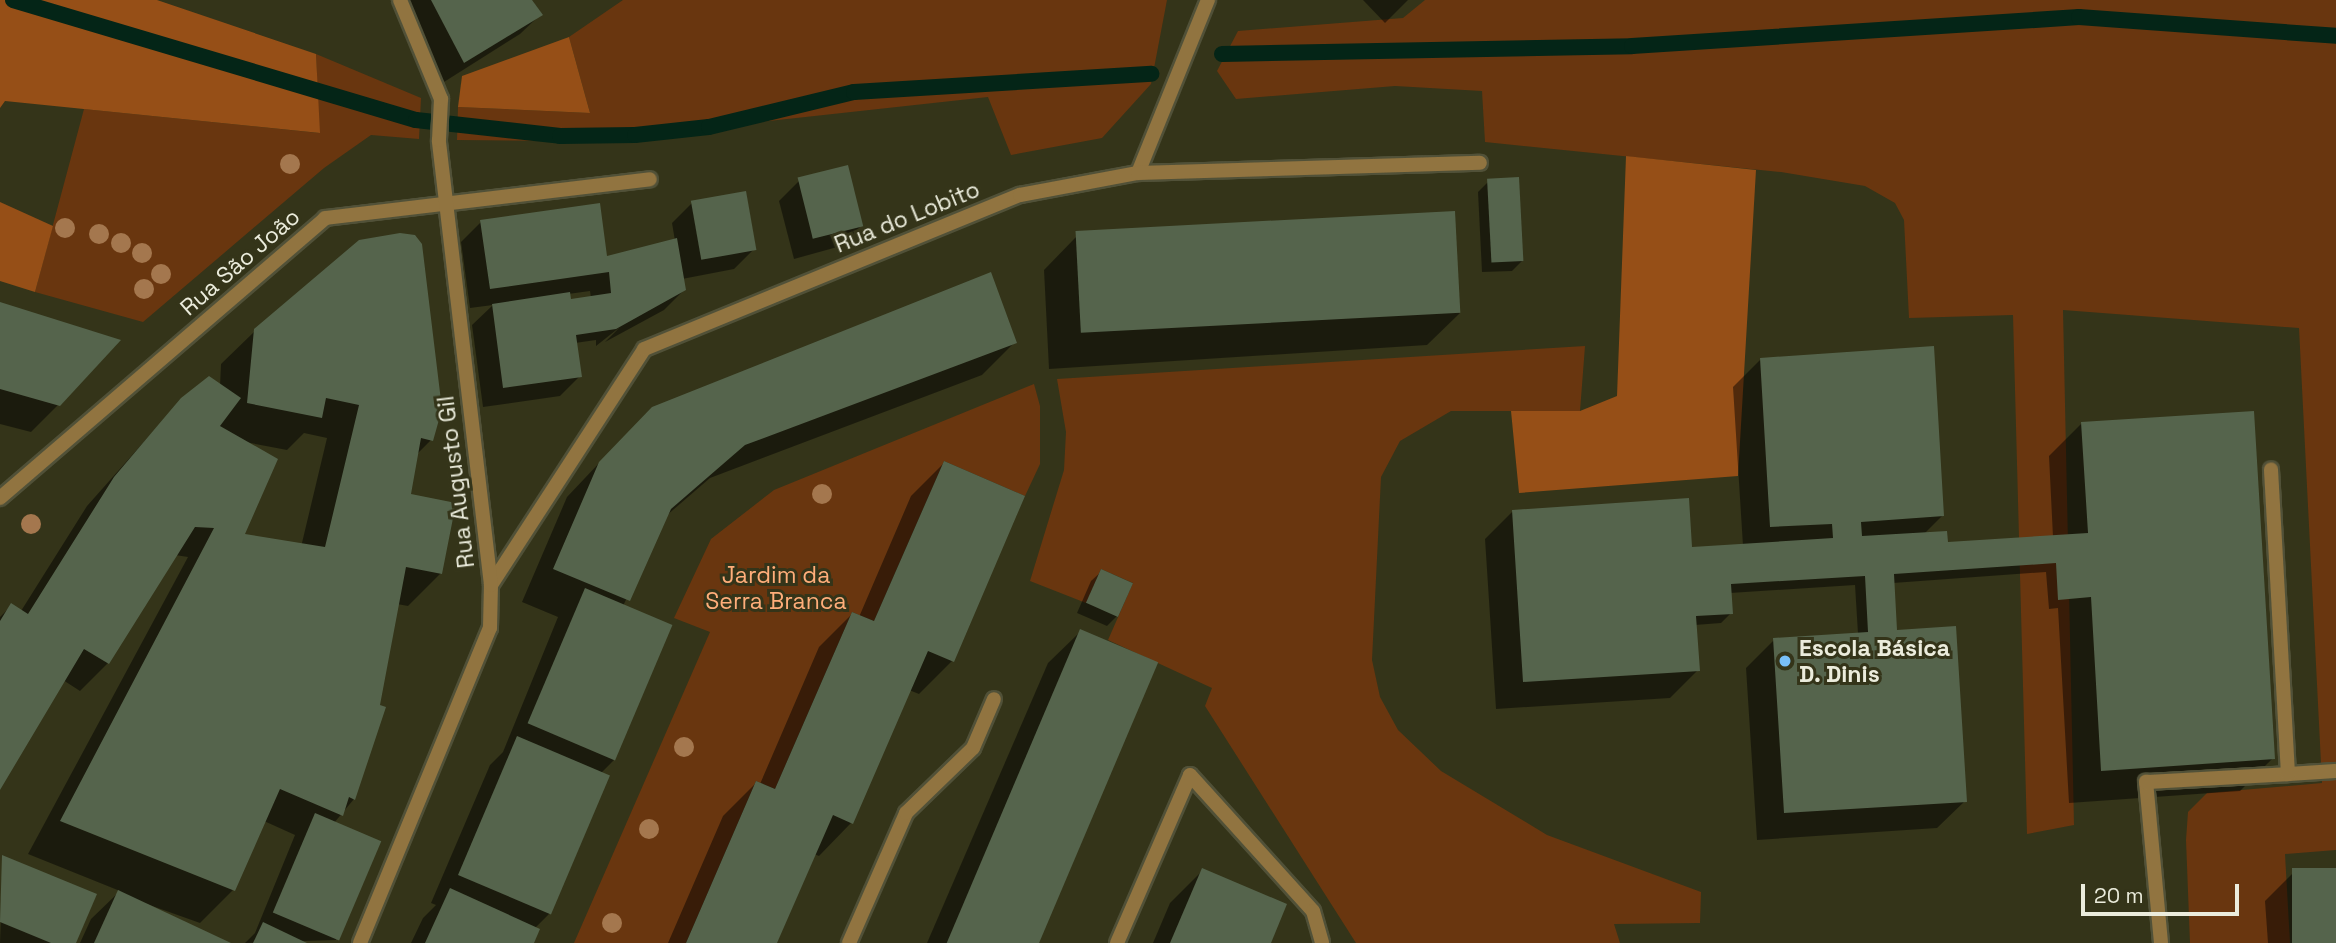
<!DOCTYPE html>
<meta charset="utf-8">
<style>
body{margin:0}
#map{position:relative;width:2336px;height:943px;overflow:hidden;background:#343419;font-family:"Space Grotesk",sans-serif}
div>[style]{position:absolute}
.green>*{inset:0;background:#69360f}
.forest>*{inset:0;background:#964f17}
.shadow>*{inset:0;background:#0007}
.stream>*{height:16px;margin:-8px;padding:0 8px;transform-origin:8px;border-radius:8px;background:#042517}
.building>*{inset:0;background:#55644c;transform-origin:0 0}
.roads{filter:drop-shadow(2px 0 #515138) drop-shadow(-2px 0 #515138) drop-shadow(0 2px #515138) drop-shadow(0 -2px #515138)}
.service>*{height:14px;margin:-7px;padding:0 7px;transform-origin:7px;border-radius:7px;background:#917440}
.minor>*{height:14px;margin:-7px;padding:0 7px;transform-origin:7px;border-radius:7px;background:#917440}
.trees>*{width:20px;height:20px;margin:-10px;border-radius:50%;background:#a4774e}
.dots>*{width:19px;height:19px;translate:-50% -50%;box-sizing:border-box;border:4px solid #343419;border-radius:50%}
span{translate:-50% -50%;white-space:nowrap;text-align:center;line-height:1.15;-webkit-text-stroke:6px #343419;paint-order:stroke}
.street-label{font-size:23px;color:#ebecdc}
.park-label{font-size:23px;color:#ffae7a}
.poi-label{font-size:23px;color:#ebecdc;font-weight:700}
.left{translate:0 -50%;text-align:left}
.scale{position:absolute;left:2081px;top:884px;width:158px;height:32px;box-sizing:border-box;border:4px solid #ebecdc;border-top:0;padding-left:9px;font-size:21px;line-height:24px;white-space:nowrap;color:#ebecdc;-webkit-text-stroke:5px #343419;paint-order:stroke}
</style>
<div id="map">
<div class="green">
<div style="clip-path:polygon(623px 0,1167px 0,1151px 84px,1102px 138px,1011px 155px,988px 97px,585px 141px,457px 140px,458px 107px,590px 113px,569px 37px)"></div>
<div style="clip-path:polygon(1425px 0,2336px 0,2336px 850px,2285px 854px,2290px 943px,2190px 943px,2186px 840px,2188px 812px,2207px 793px,2322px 783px,2299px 328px,2063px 310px,2074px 825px,2027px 834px,2013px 315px,1909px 318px,1904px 220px,1895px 203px,1865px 186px,1781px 172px,1485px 142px,1482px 91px,1395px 86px,1236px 99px,1217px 71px,1238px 31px,1403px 18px)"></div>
<div style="clip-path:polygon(316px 54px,421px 98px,419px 139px,371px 135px,324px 168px,143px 322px,35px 292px,84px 109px,319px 133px)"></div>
<div style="clip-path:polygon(1585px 346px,1580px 411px,1451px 411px,1400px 441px,1381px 477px,1372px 660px,1380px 697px,1398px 730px,1441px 771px,1547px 835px,1701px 892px,1700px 923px,1614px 924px,1620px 943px,1356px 943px,1205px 706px,1212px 688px,1108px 640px,1133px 583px,1101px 569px,1086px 603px,1030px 581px,1064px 470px,1066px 432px,1057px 379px)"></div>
<div style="clip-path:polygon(1034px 384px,1040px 406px,1040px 464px,1025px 496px,944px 461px,874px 621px,852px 612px,775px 789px,756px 781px,686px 943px,574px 943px,710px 632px,674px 618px,711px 539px,774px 490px)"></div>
</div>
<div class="forest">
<div style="clip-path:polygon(0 0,157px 0,316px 54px,320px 133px,5px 101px,0 108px)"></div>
<div style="clip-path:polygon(569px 37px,590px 113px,458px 107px,462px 76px)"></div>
<div style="clip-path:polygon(1626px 156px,1756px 170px,1738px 476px,1519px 493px,1511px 411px,1580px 411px,1617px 396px)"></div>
<div style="clip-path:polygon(0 202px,53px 226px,35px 292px,0 281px)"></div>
</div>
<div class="shadow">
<div style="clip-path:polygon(401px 0,530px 0,540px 15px,520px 34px,444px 82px)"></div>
<div style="clip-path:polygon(1363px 0,1408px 0,1385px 23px)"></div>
<div style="clip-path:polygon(799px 181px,861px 226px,841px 246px,794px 259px,779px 201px)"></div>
<div style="clip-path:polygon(1488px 182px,1523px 260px,1512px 271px,1482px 272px,1478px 192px)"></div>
<div style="clip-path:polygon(evenodd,692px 203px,754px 249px,734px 269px,682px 279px,684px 290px,664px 310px,605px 342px,620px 327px,596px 346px,596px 340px,575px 343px,580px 376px,560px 396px,483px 407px,472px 325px,493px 305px,470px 308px,461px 242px,481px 222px,606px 258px,675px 241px,672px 223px,692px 203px,590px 291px,591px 298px,570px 303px,568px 294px,590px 291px)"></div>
<div style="clip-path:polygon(1076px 237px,1460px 313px,1427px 345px,1049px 369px,1044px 270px)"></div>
<div style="clip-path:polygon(0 303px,59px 404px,31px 432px,0 424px)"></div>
<div style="clip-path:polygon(evenodd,255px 331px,431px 440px,416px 455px,409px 496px,441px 573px,408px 606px,397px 604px,354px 799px,334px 823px,336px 940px,245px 943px,255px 933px,295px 835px,264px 821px,233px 890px,200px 923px,141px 902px,227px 943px,80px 943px,91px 919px,120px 891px,28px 854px,188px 557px,175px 555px,108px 663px,80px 691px,63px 680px,0 787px,0 617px,12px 605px,21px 611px,87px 506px,182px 399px,220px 386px,221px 364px,255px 331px,304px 433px,327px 438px,301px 547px,243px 535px,245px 442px,287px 450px,304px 433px)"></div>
<div style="clip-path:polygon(1015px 342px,982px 375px,710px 478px,666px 516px,623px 606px,614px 760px,601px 773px,608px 776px,549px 914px,535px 928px,532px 943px,411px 943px,423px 918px,436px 905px,431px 903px,490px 765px,503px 752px,558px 617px,522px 602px,567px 497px,619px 442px)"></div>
<div style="clip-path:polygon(1761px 359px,1942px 516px,1924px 534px,1947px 544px,2053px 537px,2049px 456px,2082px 423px,2273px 758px,2240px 791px,2069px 803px,2058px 608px,2049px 609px,2046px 572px,1893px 583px,1896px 629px,1965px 801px,1937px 828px,1757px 840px,1746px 668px,1774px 640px,1858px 634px,1855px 585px,1730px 593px,1731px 613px,1721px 623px,1695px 625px,1698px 670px,1670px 698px,1496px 709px,1485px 539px,1513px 511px,1690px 552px,1743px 546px,1733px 387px)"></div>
<div style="clip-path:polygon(944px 463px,1023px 497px,952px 661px,919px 694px,909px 690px,851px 823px,819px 856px,814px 854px,775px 943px,668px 943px,723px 816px,756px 783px,760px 784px,819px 647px,852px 614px,859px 617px,911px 496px)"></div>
<div style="clip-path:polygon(1102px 571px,1117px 616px,1107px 626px,1077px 613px,1091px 581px)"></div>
<div style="clip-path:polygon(1081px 631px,1034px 943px,927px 943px,1048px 663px)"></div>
<div style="clip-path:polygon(3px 857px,74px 943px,0 943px)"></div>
<div style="clip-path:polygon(1203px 870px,1269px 943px,1153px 943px,1170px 903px)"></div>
<div style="clip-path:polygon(2336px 870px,2336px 943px,2268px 943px,2265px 901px,2293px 873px)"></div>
</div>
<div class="stream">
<div style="left:13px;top:0;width:420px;rotate:16.6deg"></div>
<div style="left:416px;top:120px;width:145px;rotate:6.3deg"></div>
<div style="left:560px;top:136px;width:75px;rotate:-0.8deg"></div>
<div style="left:635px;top:135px;width:74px;rotate:-6.2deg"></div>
<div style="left:709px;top:127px;width:149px;rotate:-13.6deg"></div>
<div style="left:854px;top:92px;width:298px;rotate:-3.5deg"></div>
<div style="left:1222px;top:54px;width:410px;rotate:-1.1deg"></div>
<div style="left:1632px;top:46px;width:448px;rotate:-3.7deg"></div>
<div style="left:2079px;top:17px;width:258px;rotate:4.2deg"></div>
</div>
<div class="building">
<div style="clip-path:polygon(431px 0,532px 0,543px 15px,464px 63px)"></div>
<div style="left:848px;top:165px;width:63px;height:52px;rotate:76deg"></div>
<div style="left:1519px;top:177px;width:84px;height:32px;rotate:87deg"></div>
<div style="left:746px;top:191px;width:60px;height:56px;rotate:80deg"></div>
<div style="clip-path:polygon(600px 203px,607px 256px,677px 238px,686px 290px,616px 329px,576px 335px,582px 377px,503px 388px,492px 304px,570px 292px,571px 299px,611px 293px,609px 272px,490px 289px,480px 220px)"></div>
<div style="left:1455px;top:211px;width:102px;height:380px;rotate:87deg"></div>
<div style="clip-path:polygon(400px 233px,415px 235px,422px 244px,442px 409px,433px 441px,421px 438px,411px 494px,456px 503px,442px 574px,406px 567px,380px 705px,386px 707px,355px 800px,349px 797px,343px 816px,280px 789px,235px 891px,60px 821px,214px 528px,195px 527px,109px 664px,84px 649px,0 790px,0 621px,11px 603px,28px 614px,114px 477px,181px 398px,209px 376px,241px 398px,220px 426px,278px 459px,245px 534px,325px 547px,359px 405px,326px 398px,322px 418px,247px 403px,254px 329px,359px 240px)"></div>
<div style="clip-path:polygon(991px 272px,1017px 343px,745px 445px,671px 509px,630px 601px,553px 569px,599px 462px,652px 407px)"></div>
<div style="clip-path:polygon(0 302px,121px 340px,60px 406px,0 389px)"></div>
<div style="clip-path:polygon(1934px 346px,1944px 516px,1861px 522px,1862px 536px,1947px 531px,1948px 542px,2088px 533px,2081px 422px,2254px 411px,2275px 759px,2101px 771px,2091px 597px,2058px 600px,2056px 563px,1894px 574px,1897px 630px,1956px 626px,1967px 802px,1784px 813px,1773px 638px,1868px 632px,1865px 576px,1731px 584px,1733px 614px,1696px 616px,1700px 671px,1523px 682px,1512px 510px,1689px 498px,1692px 547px,1833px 538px,1832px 524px,1770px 527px,1760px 358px)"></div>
<div style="clip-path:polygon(944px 461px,1025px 496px,954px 662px,928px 651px,853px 824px,833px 815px,777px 943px,686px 943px,756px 781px,775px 789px,852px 612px,874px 621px)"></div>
<div style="left:1101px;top:569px;width:35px;height:37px;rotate:24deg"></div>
<div style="left:585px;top:588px;width:95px;height:147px;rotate:23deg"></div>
<div style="left:1080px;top:629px;width:85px;height:342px;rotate:23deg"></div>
<div style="left:517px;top:736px;width:101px;height:151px;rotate:23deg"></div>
<div style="left:315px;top:813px;width:72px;height:108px;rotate:23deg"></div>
<div style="clip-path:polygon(2px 855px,97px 894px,76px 943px,51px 943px,0 922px)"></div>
<div style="clip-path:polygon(1202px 868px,1287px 904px,1271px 943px,1170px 943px)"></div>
<div style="left:2336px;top:868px;width:75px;height:44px;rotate:90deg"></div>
<div style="clip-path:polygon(450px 888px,540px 929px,534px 943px,425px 943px)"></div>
<div style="clip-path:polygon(118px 890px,231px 943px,94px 943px)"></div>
<div style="clip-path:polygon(263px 922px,307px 943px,253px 943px)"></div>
</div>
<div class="roads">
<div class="service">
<div style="left:2288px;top:774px;width:48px;rotate:-3.6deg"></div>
<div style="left:2161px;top:943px;width:162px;rotate:-95.3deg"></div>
<div style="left:2146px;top:782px;width:142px;rotate:-3.2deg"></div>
<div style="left:2288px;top:774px;width:305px;rotate:-93.2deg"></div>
</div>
<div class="minor">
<div style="left:1138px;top:173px;width:187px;rotate:-68deg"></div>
<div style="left:0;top:498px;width:429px;rotate:-40.7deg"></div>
<div style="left:325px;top:218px;width:327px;rotate:-6.8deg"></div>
<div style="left:491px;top:585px;width:281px;rotate:-57deg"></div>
<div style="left:644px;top:349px;width:406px;rotate:-22.3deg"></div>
<div style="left:1020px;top:195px;width:120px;rotate:-10.6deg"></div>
<div style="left:1138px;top:173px;width:342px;rotate:-1.7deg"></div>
<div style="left:360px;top:943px;width:341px;rotate:-67.6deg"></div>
<div style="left:490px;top:628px;width:43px;rotate:-88.7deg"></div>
<div style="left:491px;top:585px;width:448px;rotate:-96.7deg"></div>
<div style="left:439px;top:140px;width:41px;rotate:-87.2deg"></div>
<div style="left:441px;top:99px;width:107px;rotate:-112.5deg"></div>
<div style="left:849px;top:943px;width:142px;rotate:-66.3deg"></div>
<div style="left:906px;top:813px;width:93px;rotate:-44.1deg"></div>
<div style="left:973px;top:748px;width:53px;rotate:-66.8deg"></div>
<div style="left:1117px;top:943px;width:183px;rotate:-66.5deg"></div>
<div style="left:1190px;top:775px;width:183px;rotate:47.9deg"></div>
<div style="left:1313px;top:911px;width:33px;rotate:74deg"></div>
</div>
</div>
<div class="trees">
<div style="left:290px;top:164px"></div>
<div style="left:65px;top:228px"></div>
<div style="left:99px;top:234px"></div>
<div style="left:121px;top:243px"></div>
<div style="left:142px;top:253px"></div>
<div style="left:161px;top:274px"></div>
<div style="left:144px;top:289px"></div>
<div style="left:822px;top:494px"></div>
<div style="left:31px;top:524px"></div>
<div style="left:684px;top:747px"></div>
<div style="left:649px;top:829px"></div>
<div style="left:612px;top:923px"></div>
</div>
<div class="dots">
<div style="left:1785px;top:661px;background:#78bff7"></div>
</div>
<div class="street-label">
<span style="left:907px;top:217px;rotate:-22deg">Rua do Lobito</span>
<span style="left:240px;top:262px;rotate:-41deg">Rua São João</span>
<span style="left:456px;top:482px;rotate:-97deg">Rua Augusto Gil</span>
</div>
<div class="park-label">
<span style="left:776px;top:588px">Jardim da<br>Serra Branca</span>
</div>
<div class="poi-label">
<span class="left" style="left:1799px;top:661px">Escola Básica<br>D. Dinis</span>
</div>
<div class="scale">20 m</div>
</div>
